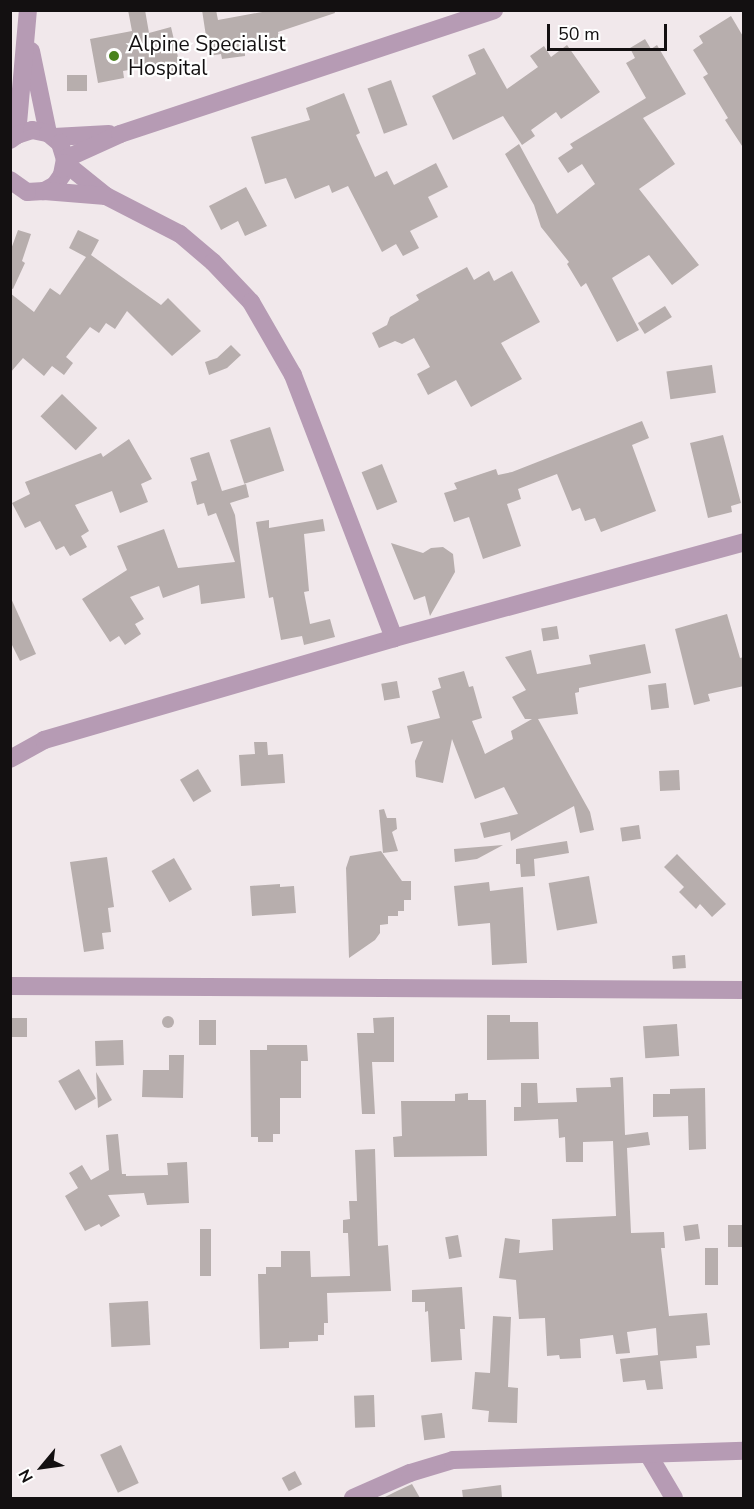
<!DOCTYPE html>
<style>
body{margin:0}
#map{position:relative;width:754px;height:1509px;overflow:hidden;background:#f1e8eb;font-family:"Nunito Sans",sans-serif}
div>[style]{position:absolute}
.building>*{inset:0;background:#b7aead;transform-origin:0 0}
.round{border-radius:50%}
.minor>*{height:18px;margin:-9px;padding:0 9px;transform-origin:9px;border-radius:9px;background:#b69bb4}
.dots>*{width:16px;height:16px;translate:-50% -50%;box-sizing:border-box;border:3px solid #fff;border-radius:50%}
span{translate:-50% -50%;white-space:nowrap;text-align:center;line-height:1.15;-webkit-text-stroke:4.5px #fff;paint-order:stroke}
.poi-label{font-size:21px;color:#131011}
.left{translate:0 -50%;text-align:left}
.frame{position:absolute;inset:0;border:12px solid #131011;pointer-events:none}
.north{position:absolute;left:12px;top:1437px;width:60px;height:60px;-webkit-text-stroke:4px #fff;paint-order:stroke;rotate:241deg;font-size:16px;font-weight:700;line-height:24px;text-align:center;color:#131011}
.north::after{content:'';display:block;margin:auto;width:21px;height:27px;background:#131011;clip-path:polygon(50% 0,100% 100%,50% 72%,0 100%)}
.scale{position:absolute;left:547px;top:24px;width:120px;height:27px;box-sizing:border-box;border:3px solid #131011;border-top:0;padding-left:8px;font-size:18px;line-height:21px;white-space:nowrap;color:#131011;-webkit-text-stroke:4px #fff;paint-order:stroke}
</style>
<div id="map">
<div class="building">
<div style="clip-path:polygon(128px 10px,145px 10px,149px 33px,171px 27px,181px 70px,170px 73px,167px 63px,123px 71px,124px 78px,98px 83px,90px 39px,132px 31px)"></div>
<div style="clip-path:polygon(202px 10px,216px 10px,218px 20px,273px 10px,334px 10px,335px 13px,278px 32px,281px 47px,245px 52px,245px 56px,222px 59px,221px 54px,209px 56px)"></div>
<div style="clip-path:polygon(731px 16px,744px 38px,744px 149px,725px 120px,728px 118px,703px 77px,708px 74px,693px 50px,703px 43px,699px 36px)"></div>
<div style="clip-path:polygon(645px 39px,651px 49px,657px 45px,686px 94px,643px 118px,675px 164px,639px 189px,699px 265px,672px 285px,649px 255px,612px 278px,639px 330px,617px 342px,586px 283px,581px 287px,567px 264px,569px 262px,541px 227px,534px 205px,505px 154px,519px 144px,557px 214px,595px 184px,582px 164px,568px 173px,558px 158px,573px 148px,570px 144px,646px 98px,626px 63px,635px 58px,630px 48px)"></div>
<div style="clip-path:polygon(567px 45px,600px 92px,561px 119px,556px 112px,531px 130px,535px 136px,522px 145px,503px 116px,453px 140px,432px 96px,476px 74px,468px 55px,484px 48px,507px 89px,538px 67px,530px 56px,544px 46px,551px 57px)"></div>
<div style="left:87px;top:75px;width:16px;height:20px;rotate:90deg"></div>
<div style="left:391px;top:80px;width:48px;height:25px;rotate:70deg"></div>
<div style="clip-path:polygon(344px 93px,360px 133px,356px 135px,375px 177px,387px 171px,394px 185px,436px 163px,448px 187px,428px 197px,438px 217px,410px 231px,419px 248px,403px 256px,396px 244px,382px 252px,348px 186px,332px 193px,329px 185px,295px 199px,286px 178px,265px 184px,251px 137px,310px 120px,306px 108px)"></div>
<div style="clip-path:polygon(246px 187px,267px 226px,245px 236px,238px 221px,221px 230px,209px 206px)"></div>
<div style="clip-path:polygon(18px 230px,31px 234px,22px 261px,25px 263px,13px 289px,10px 288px,10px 252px)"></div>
<div style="clip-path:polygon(78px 230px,99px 240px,91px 255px,161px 305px,168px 298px,201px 331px,172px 356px,127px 311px,115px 329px,106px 323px,99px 333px,90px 327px,66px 357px,73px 363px,64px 375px,52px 366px,44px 376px,23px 358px,10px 373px,10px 293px,34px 312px,50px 288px,60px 295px,86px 257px,69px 248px)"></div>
<div style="clip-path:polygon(467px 267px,474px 280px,489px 271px,494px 281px,512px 271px,540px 322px,501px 343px,522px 379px,471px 407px,456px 380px,428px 395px,417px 374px,430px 367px,414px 338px,402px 344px,395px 341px,379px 348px,372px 333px,387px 325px,390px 317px,419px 300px,416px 295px)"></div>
<div style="left:665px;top:306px;width:13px;height:32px;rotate:58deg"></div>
<div style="clip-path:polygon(231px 345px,241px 355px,227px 368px,209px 375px,205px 362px,217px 358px)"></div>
<div style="left:712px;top:365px;width:28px;height:46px;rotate:82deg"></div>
<div style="left:62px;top:394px;width:49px;height:31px;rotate:44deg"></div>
<div style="clip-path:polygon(642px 421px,649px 438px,632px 445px,656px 511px,601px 532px,595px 518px,585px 521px,580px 508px,572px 511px,557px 474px,518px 489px,521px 499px,507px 504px,521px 546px,483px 559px,469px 517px,454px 522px,444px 493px,457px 489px,454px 483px,496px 469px,498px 475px,512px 472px)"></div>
<div style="left:270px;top:427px;width:46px;height:42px;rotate:72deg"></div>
<div style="clip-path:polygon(723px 435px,741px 503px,731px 506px,732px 512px,708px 518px,690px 443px)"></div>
<div style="clip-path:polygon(129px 439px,152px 479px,141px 484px,148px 502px,120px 513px,112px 491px,75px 505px,89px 531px,81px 536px,87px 547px,70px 556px,64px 546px,56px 550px,40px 521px,25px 528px,12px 503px,30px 494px,25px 482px,101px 453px,103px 457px)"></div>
<div style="clip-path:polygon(209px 452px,222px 491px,246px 484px,249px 497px,230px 503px,235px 515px,245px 598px,201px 604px,199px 585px,163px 598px,159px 586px,130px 597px,144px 619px,135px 624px,141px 634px,125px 645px,119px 636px,110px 642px,82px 599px,127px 570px,117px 546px,164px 529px,178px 568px,235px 562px,216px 513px,208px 516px,204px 503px,197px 505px,191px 482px,197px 480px,190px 458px)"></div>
<div style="left:382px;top:464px;width:41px;height:22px;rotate:68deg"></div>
<div style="clip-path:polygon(323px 519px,325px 531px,304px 534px,309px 591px,304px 592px,310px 624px,330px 619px,335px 637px,304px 645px,302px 636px,281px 640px,273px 597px,269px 598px,256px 522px,269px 520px,269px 528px)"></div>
<div style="clip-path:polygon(391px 543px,423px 553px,431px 548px,443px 547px,453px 554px,455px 572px,430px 616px,425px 596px,414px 600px)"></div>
<div style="clip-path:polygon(10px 596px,36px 654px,20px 661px,10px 641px)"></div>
<div style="clip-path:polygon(727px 614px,740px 658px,744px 657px,744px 686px,708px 694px,710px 701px,694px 705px,675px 629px)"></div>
<div style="left:557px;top:626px;width:13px;height:16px;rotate:81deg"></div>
<div style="clip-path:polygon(645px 644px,651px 673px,579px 688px,579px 692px,575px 693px,578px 714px,538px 719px,590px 812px,594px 830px,580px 833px,574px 806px,511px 841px,510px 832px,484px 838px,480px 823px,518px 814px,504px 787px,475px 799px,452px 739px,443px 783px,416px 777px,415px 761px,423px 741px,411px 744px,407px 726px,440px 718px,432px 691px,441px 688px,438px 678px,464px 671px,469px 687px,473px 686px,482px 718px,472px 721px,485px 754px,513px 739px,511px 731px,532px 719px,525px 719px,512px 697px,526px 690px,505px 657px,531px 650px,537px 674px,591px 664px,589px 655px)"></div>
<div style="left:397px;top:681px;width:17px;height:16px;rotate:80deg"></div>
<div style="left:666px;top:683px;width:25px;height:18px;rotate:83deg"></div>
<div style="clip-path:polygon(254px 742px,267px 742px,268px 755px,283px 754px,285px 783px,241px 786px,239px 755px,255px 754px)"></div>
<div style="left:198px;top:769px;width:26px;height:21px;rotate:59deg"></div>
<div style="left:679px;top:770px;width:20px;height:20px;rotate:87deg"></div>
<div style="clip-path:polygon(384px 809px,387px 818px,396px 818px,397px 829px,392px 832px,398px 851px,383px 853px,379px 810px)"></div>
<div style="left:639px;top:825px;width:14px;height:19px;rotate:82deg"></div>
<div style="clip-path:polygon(567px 841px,569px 853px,534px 859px,535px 876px,521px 877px,520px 864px,516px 864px,516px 849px)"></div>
<div style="clip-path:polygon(503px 845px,477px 859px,455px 862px,454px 849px)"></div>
<div style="clip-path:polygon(381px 851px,402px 881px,411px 881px,411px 900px,404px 900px,404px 911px,398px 911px,398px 916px,388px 916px,388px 924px,380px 925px,380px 933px,375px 940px,349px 958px,346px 868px,350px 856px)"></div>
<div style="clip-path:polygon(677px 854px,726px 904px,712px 917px,700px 904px,696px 909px,679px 892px,684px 887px,664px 867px)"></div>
<div style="clip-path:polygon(107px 857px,114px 907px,108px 908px,111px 932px,102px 933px,104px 949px,84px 952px,70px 862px)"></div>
<div style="left:174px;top:858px;width:36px;height:26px;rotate:60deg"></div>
<div style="left:589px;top:876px;width:48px;height:41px;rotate:80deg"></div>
<div style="clip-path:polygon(489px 882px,490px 891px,523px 887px,527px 963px,492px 965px,490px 923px,458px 926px,454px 886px)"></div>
<div style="clip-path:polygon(280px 884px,280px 887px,294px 886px,296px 913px,252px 916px,250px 886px)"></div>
<div style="left:685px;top:955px;width:13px;height:13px;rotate:86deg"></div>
<div style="clip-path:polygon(487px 1015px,510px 1015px,510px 1022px,538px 1022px,539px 1059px,487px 1060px)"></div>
<div class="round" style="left:162px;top:1016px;width:12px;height:12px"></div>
<div style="clip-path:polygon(394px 1017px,394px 1062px,372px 1062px,375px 1114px,362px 1114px,357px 1033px,374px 1033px,373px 1018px)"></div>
<div style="left:10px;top:1018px;width:17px;height:19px"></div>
<div style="left:199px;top:1020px;width:17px;height:25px"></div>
<div style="left:677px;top:1024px;width:32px;height:34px;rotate:86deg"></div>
<div style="left:123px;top:1040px;width:25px;height:28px;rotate:88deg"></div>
<div style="clip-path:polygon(267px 1045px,307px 1045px,308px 1061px,301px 1061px,301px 1098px,280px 1098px,280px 1134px,273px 1134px,273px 1142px,258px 1142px,258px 1137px,251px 1137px,250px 1050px,267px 1050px)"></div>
<div style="clip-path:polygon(169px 1055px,184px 1055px,183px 1098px,142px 1097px,143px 1070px,169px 1070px)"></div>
<div style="left:79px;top:1069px;width:34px;height:24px;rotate:60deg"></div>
<div style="clip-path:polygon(96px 1072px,112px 1100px,98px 1108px)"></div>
<div style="clip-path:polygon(623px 1077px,625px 1135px,648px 1132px,650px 1145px,627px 1148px,631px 1233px,664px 1232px,665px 1248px,661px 1248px,669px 1316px,707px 1313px,710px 1345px,696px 1346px,697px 1358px,660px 1361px,663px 1389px,647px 1390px,645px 1380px,623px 1382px,620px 1359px,658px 1355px,656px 1328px,627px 1332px,630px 1353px,616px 1354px,613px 1335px,580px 1339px,581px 1358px,560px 1359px,559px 1355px,547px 1356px,545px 1318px,519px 1319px,516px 1280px,499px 1278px,505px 1238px,520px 1240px,519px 1253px,553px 1250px,552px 1219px,616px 1216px,613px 1141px,583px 1142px,583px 1162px,566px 1162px,565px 1137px,559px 1138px,558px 1119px,514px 1121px,514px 1107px,521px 1107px,521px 1083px,537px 1083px,538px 1103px,577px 1102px,576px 1088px,611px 1087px,610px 1078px)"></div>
<div style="clip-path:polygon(705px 1088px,706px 1149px,689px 1150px,688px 1116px,653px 1117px,653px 1094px,670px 1094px,670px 1089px)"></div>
<div style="clip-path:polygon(468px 1093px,468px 1100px,486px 1100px,487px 1156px,394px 1157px,393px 1137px,402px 1136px,401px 1101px,455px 1101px,455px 1094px)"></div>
<div style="clip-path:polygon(118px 1134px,122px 1174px,126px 1174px,126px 1176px,168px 1175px,167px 1163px,187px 1162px,189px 1203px,147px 1205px,144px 1193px,108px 1195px,120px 1216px,101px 1227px,99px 1224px,85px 1231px,65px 1196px,78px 1188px,69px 1173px,82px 1165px,91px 1180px,109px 1170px,106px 1135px)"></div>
<div style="clip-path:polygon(375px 1149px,378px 1246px,388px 1245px,391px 1291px,327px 1293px,328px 1323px,324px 1323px,324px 1335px,318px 1335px,318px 1341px,289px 1342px,289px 1348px,260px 1349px,258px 1274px,266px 1274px,266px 1267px,281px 1267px,281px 1251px,310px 1251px,311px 1277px,350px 1276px,348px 1233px,343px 1233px,343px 1220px,350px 1219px,349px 1201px,357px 1201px,355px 1150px)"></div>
<div style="left:698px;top:1224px;width:15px;height:15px;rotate:82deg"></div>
<div style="left:728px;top:1225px;width:16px;height:22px"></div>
<div style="left:200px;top:1229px;width:11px;height:47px"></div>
<div style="left:458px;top:1235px;width:22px;height:13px;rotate:80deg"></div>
<div style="left:705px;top:1248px;width:13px;height:37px"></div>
<div style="clip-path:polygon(462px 1287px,465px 1329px,460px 1329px,462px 1360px,431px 1362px,428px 1311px,425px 1312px,425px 1302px,412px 1302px,412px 1290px)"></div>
<div style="left:148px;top:1301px;width:44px;height:39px;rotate:87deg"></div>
<div style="clip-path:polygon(493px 1316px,511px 1317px,508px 1387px,518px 1388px,517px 1423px,488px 1422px,489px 1411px,472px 1409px,475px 1372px,490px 1373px)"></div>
<div style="left:374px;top:1395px;width:32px;height:20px;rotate:88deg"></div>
<div style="left:442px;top:1413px;width:25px;height:21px;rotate:83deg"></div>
<div style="left:121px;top:1445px;width:42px;height:23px;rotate:65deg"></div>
<div style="left:295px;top:1471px;width:15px;height:15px;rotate:62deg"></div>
<div style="clip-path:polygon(412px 1484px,420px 1498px,383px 1498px,397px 1491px)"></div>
<div style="clip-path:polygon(501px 1485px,502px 1498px,463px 1498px,462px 1490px)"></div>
</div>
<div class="minor">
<div style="left:31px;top:51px;width:84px;rotate:78.3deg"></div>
<div style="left:17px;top:135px;width:125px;rotate:-85deg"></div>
<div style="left:54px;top:137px;width:55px;rotate:-3.1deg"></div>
<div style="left:10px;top:140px;width:9px;rotate:-36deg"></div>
<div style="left:17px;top:135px;width:16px;rotate:-18deg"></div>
<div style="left:32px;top:130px;width:16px;rotate:11deg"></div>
<div style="left:48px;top:133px;width:16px;rotate:40deg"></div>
<div style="left:60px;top:143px;width:17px;rotate:73deg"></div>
<div style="left:65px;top:159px;width:16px;rotate:101deg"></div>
<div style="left:62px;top:175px;width:12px;rotate:125deg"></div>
<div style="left:55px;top:185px;width:13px;rotate:151deg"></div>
<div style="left:44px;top:191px;width:17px;rotate:177deg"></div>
<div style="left:27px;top:192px;width:21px;rotate:-145deg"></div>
<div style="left:65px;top:159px;width:60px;rotate:-24.4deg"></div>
<div style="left:120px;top:134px;width:394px;rotate:-18.3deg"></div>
<div style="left:65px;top:163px;width:53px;rotate:38.8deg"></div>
<div style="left:106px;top:196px;width:83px;rotate:27.2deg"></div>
<div style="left:180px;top:234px;width:43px;rotate:40.3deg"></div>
<div style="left:213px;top:262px;width:55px;rotate:46.5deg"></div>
<div style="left:251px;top:302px;width:84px;rotate:60.1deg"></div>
<div style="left:293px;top:375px;width:282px;rotate:69deg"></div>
<div style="left:44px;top:191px;width:62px;rotate:4.6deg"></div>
<div style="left:10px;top:759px;width:39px;rotate:-29deg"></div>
<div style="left:44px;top:740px;width:365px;rotate:-16.2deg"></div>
<div style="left:394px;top:638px;width:363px;rotate:-15.3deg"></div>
<div style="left:10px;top:986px;width:734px;rotate:0.31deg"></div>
<div style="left:648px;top:1454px;width:51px;rotate:59.4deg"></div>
<div style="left:353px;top:1498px;width:62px;rotate:-23.7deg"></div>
<div style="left:410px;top:1473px;width:45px;rotate:-16.8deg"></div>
<div style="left:453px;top:1460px;width:291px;rotate:-1.8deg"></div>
</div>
<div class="dots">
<div style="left:114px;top:56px;background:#4a831d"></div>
</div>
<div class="poi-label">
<span class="left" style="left:128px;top:56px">Alpine Specialist<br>Hospital</span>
</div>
<div class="frame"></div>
<div class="north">N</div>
<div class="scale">50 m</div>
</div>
